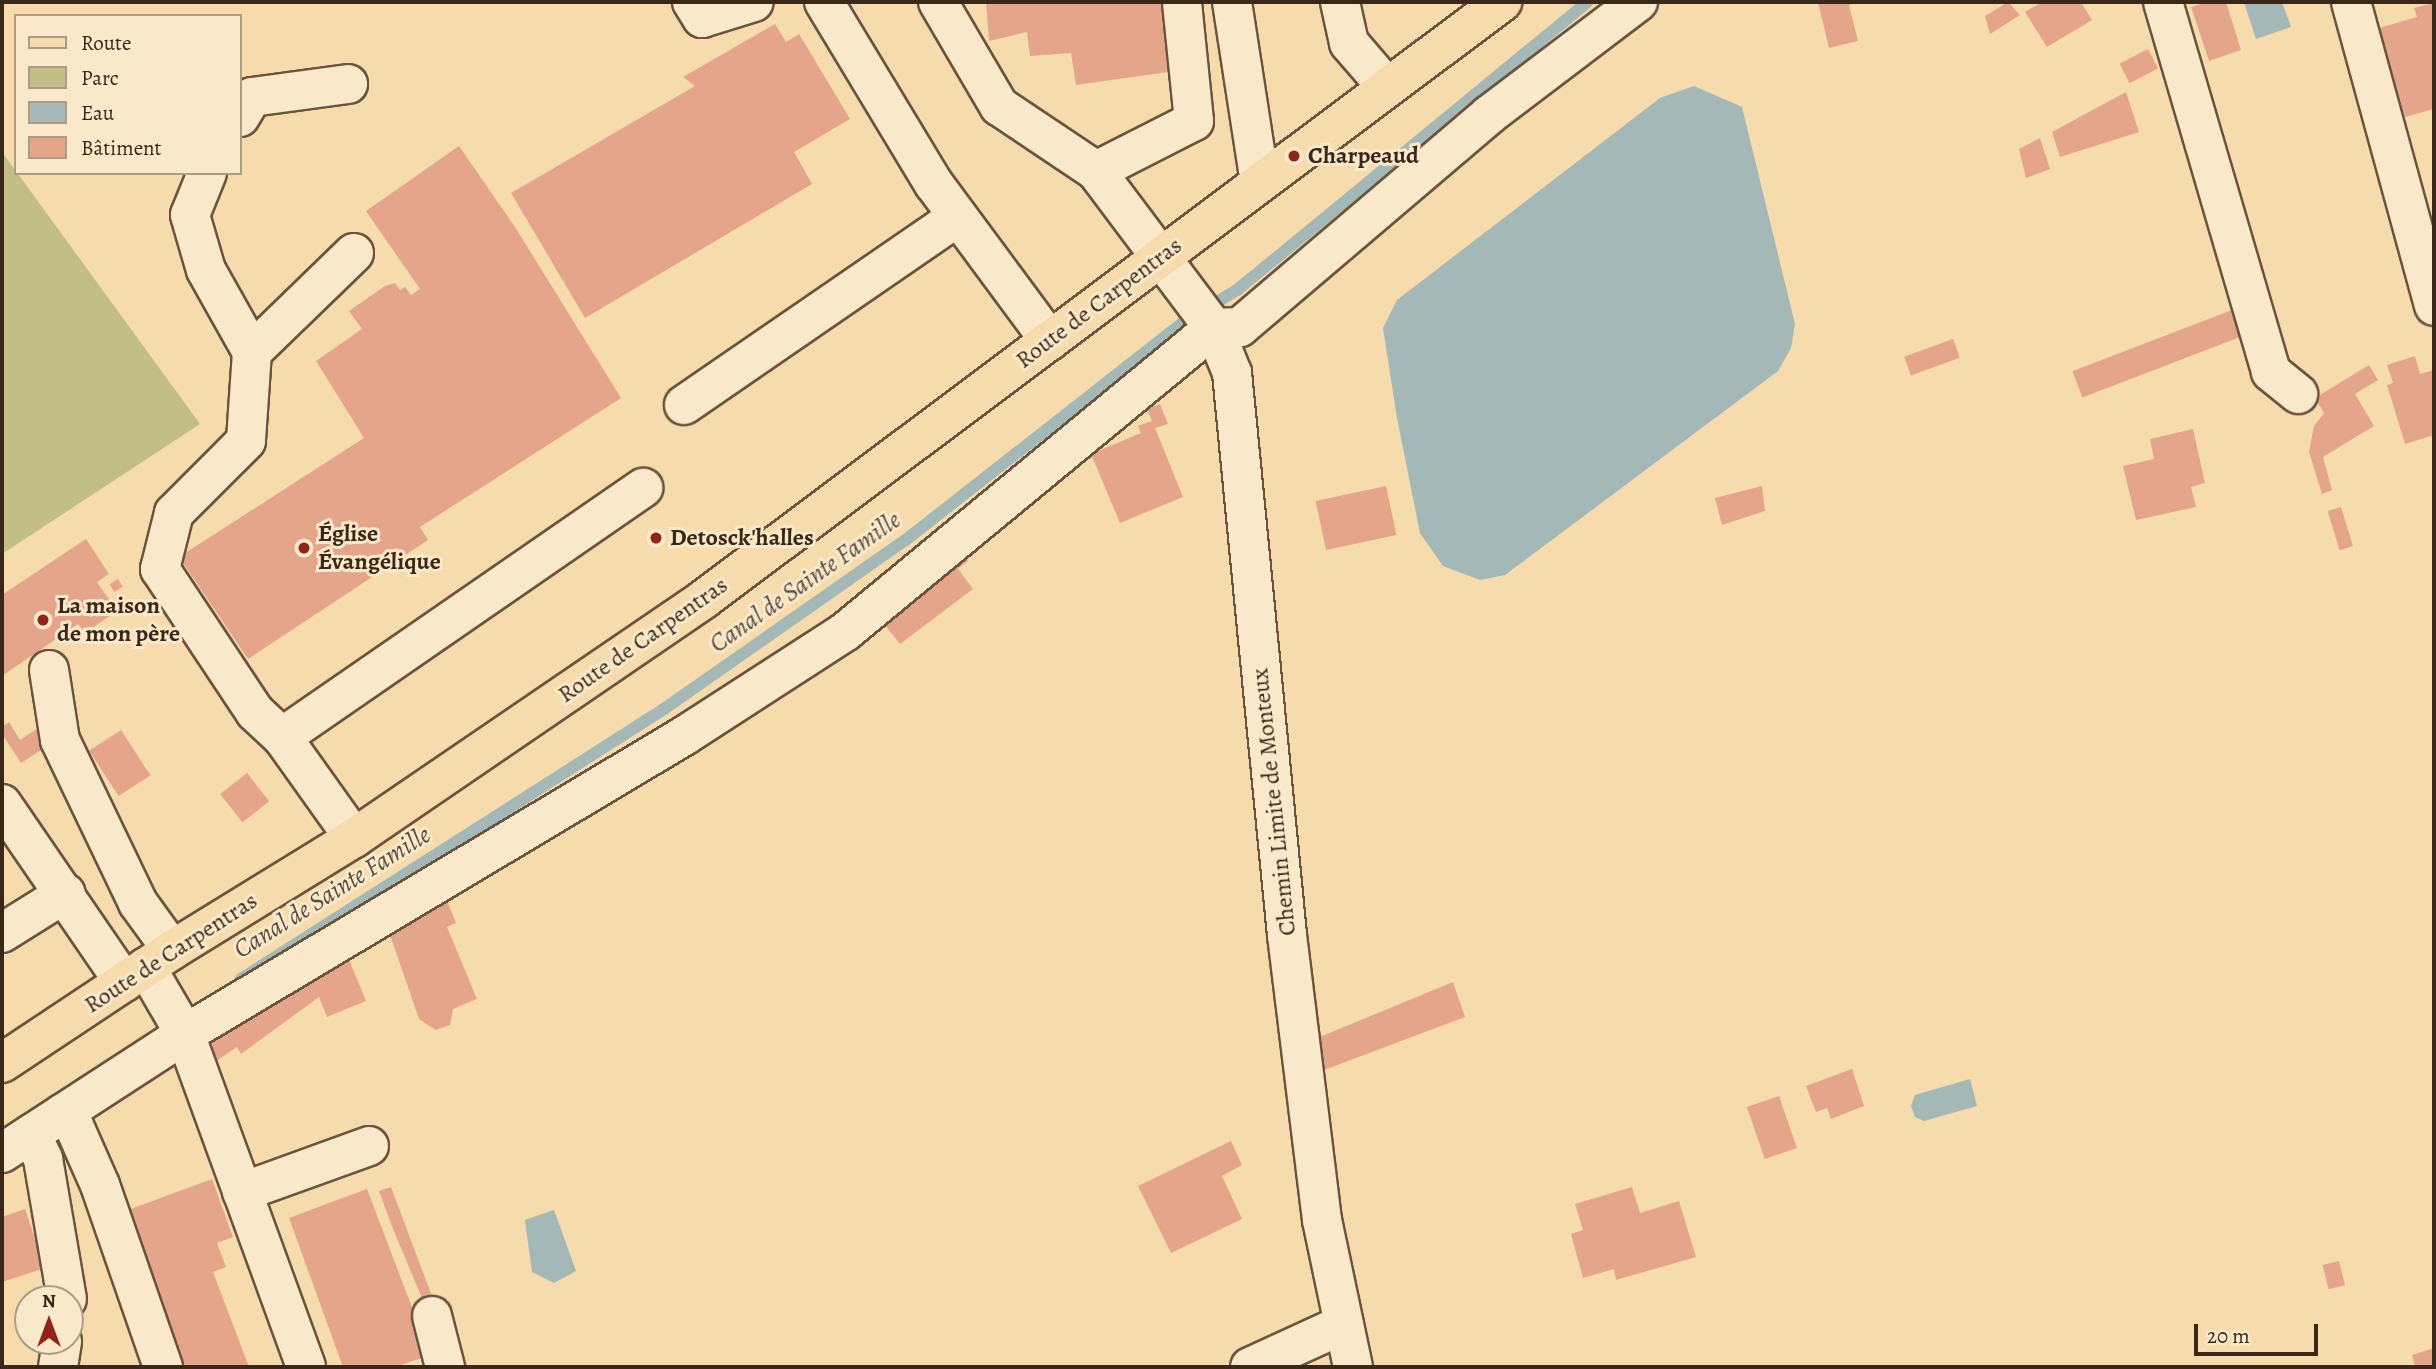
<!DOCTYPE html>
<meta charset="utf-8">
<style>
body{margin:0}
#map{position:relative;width:2436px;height:1369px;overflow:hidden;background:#f6dbad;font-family:Alegreya,serif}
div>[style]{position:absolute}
.green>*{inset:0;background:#c1be86}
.water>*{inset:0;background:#a3b8b7}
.stream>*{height:12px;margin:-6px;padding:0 6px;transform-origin:6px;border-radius:6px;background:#a3b8b7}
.building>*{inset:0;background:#e5a58a;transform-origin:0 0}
.roads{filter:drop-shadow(2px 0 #6a543d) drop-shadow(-2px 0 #6a543d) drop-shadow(0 2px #6a543d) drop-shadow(0 -2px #6a543d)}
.minor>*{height:38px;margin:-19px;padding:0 19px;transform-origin:19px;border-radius:19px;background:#f9e8ca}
.major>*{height:38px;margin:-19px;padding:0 19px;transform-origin:19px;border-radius:19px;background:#f6dbad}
.dots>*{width:19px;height:19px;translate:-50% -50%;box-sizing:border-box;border:4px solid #f9e8ca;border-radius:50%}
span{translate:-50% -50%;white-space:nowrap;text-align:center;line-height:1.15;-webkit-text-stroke:6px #f9e8ca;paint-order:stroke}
.poi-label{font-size:24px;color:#3b2718;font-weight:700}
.left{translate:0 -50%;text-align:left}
.street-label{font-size:24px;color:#3b2718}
.water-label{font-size:26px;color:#554b40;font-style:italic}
.frame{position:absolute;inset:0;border:4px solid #3b2718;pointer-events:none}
.legend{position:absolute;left:14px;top:14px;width:228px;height:161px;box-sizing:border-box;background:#f9e8ca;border:2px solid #ad9b83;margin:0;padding:9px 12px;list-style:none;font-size:21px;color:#3b2718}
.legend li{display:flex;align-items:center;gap:14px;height:35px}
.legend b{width:35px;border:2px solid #ad9b83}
.north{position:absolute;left:14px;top:1285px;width:70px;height:70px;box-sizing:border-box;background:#f9e8ca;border:2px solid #ad9b83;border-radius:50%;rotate:0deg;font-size:19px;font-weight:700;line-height:28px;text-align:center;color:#3b2718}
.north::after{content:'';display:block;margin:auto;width:24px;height:32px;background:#8f2418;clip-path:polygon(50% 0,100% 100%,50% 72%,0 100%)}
.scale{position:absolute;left:2194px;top:1324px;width:124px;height:32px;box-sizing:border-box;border:4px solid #3b2718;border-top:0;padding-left:9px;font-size:21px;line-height:24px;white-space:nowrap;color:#3b2718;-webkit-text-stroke:5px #f9e8ca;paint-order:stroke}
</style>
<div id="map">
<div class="green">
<div style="clip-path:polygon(2px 152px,200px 424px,2px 554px)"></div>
</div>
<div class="water">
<div style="clip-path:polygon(2244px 2px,2282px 2px,2291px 27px,2256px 39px)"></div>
<div style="clip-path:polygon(1694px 86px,1742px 107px,1795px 324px,1791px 348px,1778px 371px,1505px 575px,1480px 580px,1443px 566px,1420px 533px,1397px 418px,1383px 328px,1397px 300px,1660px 98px)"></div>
<div style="clip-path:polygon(1970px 1079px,1977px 1106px,1924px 1121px,1915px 1117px,1911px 1106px,1915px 1095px)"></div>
<div style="clip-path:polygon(554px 1210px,576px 1271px,554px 1283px,532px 1272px,525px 1220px)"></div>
</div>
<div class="stream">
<div style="left:241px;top:979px;width:502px;rotate:-32.55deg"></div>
<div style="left:664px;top:709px;width:297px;rotate:-35deg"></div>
<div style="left:907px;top:539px;width:352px;rotate:-38.1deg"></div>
<div style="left:1184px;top:322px;width:62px;rotate:-31.1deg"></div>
<div style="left:1237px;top:290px;width:453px;rotate:-39.4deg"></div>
</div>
<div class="building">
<div style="clip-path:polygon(986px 2px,1161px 2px,1168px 72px,1076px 85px,1071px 53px,1030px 56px,1027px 32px,989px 41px)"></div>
<div style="clip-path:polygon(1818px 2px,1858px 2px,1849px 5px,1858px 41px,1829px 48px)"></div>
<div style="clip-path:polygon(2008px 2px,2020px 15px,1990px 34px,1985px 16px)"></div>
<div style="clip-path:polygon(2042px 2px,2081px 2px,2092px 20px,2047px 47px,2025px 12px)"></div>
<div style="clip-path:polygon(2206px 2px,2226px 2px,2241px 50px,2209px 61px,2191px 7px)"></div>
<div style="clip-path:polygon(2434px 3px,2434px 109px,2405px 117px,2379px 28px,2417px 17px,2414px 8px)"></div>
<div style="clip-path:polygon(775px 24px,786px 42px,799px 34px,850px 119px,794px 152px,812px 184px,585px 318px,511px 193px,695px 86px,683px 77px)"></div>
<div style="left:2148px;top:49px;width:22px;height:32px;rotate:63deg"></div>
<div style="clip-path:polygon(2126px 92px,2139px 132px,2060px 157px,2052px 132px)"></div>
<div style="clip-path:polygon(2040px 138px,2050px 169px,2026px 178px,2019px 149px)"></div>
<div style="clip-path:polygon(459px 146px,515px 227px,621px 398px,420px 527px,428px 540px,248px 659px,179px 557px,364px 438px,316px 361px,362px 329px,349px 311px,385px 286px,395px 283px,400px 290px,405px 287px,411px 295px,420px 289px,366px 211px)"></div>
<div style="left:2232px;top:310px;width:28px;height:171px;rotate:69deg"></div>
<div style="left:1953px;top:339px;width:20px;height:52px;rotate:70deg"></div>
<div style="clip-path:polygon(2415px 356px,2420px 374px,2434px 370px,2434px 435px,2405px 444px,2387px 385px,2393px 383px,2387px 365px)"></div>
<div style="clip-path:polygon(2369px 365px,2378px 380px,2355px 394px,2374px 426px,2323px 457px,2332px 490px,2322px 494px,2309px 452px,2314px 426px,2324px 413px,2315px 398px)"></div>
<div style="clip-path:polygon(1160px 404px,1168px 424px,1155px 428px,1183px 497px,1120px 523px,1091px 454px,1141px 433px,1138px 426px,1152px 421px,1147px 409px)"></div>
<div style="clip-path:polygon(2193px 429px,2205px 483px,2191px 487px,2196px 507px,2136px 520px,2123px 466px,2154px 459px,2150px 439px)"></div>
<div style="left:1386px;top:486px;width:50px;height:72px;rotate:78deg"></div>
<div style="clip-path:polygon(1762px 486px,1765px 511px,1722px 525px,1715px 498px)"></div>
<div style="left:2341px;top:507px;width:41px;height:14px;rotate:73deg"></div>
<div style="clip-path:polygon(86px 539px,109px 574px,97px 582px,117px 611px,85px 633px,78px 624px,2px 676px,2px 595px)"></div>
<div style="clip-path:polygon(959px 550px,968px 561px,958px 569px,973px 589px,900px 644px,881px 620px)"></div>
<div style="left:118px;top:579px;width:9px;height:10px;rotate:58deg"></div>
<div style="clip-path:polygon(9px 722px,20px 740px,38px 728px,49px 745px,21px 763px,2px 734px,2px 727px)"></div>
<div style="left:121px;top:730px;width:54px;height:38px;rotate:57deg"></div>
<div style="left:247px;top:773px;width:36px;height:34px;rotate:52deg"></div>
<div style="clip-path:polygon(446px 898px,456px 923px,447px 927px,477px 999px,453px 1009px,450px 1025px,436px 1030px,419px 1019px,389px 932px)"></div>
<div style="clip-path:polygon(348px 957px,366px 1001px,327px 1017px,319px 997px,241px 1054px,237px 1047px,209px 1066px,202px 1045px)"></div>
<div style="clip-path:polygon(1453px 982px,1465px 1017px,1316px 1073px,1310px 1041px)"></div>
<div style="clip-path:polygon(1852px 1069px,1864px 1106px,1831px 1119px,1827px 1108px,1816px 1112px,1806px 1086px)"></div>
<div style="left:1779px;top:1096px;width:55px;height:34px;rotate:71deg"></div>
<div style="clip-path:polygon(1231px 1141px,1242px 1165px,1222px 1176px,1242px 1219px,1171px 1253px,1138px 1186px)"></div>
<div style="clip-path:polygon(212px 1179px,233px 1237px,217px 1243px,226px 1267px,213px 1272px,249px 1367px,178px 1367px,120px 1213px)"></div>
<div style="clip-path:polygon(391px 1187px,418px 1259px,432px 1296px,422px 1298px,393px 1229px,379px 1191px)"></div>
<div style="clip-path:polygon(1632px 1187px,1640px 1213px,1679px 1201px,1696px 1257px,1616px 1280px,1614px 1269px,1583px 1278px,1571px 1234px,1583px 1230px,1575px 1204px)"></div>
<div style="clip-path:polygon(367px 1189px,430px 1355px,395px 1367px,343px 1367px,289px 1218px)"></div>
<div style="clip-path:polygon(25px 1209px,45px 1268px,2px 1282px,2px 1217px)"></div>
<div style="left:2339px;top:1261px;width:25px;height:17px;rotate:76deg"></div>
<div style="clip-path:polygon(2434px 1348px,2434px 1367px,2415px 1367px,2412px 1355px)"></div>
</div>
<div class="roads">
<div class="minor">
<div style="left:692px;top:2px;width:19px;rotate:58deg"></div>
<div style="left:702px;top:18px;width:54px;rotate:-17.1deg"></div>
<div style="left:824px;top:2px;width:213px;rotate:58.9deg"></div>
<div style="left:934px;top:184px;width:195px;rotate:53.5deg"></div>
<div style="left:938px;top:2px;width:121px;rotate:59.6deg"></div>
<div style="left:999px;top:106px;width:117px;rotate:33.8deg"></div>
<div style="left:1096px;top:171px;width:196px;rotate:53.1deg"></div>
<div style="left:1214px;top:328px;width:48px;rotate:68.2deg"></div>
<div style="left:1232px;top:373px;width:565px;rotate:84.41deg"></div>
<div style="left:1287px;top:935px;width:287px;rotate:83deg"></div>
<div style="left:1322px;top:1220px;width:150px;rotate:78.1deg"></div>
<div style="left:1232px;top:2px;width:182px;rotate:81.2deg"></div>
<div style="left:1340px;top:2px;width:42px;rotate:77.6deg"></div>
<div style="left:1349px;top:43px;width:57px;rotate:49.3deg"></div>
<div style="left:2163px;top:2px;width:385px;rotate:73.7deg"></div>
<div style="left:2271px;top:372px;width:35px;rotate:39deg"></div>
<div style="left:2351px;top:2px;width:315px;rotate:74.7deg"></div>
<div style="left:240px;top:117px;width:23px;rotate:-59deg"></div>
<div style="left:252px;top:97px;width:97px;rotate:-7.7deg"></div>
<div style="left:1096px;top:171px;width:110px;rotate:-27deg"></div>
<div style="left:1194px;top:121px;width:120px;rotate:-95.8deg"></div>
<div style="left:207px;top:173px;width:45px;rotate:112deg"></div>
<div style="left:190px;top:215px;width:57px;rotate:73.8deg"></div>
<div style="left:206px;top:270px;width:94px;rotate:60.7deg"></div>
<div style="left:354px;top:253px;width:142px;rotate:135.9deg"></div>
<div style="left:252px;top:352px;width:89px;rotate:93.9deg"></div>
<div style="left:246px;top:441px;width:102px;rotate:135deg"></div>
<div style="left:174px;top:513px;width:58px;rotate:104deg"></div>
<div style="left:160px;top:569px;width:172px;rotate:56.4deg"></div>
<div style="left:255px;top:712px;width:37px;rotate:43deg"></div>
<div style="left:282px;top:737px;width:124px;rotate:54.5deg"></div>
<div style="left:1214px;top:328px;width:26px;rotate:-2deg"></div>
<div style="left:1240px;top:327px;width:327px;rotate:-40.4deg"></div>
<div style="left:1489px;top:115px;width:187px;rotate:-37.2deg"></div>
<div style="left:684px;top:405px;width:332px;rotate:-34.5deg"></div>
<div style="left:49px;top:670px;width:71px;rotate:81.1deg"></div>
<div style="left:60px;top:740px;width:181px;rotate:64.4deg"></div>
<div style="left:138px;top:903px;width:58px;rotate:54.1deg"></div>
<div style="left:282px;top:737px;width:439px;rotate:-34.6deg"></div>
<div style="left:2px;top:804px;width:216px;rotate:55.6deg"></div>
<div style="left:2px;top:933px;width:75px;rotate:-32deg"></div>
<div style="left:146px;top:967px;width:78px;rotate:59.8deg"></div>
<div style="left:185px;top:1034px;width:354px;rotate:70deg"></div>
<div style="left:63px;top:1113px;width:17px;rotate:50deg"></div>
<div style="left:74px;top:1126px;width:64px;rotate:66.2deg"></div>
<div style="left:100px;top:1185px;width:193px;rotate:70.9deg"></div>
<div style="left:31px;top:1134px;width:28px;rotate:64deg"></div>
<div style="left:43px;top:1159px;width:142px;rotate:80.3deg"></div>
<div style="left:2px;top:1153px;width:218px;rotate:-33deg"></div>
<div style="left:185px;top:1034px;width:581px;rotate:-30.85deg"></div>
<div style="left:684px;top:736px;width:193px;rotate:-32.9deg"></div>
<div style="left:846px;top:631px;width:477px;rotate:-39.5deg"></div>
<div style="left:242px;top:1192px;width:135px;rotate:-19.9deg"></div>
<div style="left:432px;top:1316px;width:53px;rotate:75.7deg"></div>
<div style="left:58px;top:1367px;width:26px;rotate:-81deg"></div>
<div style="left:1250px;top:1367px;width:103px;rotate:-24.6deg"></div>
</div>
<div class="major">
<div style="left:2px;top:1063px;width:204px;rotate:-33.6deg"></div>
<div style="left:172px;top:950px;width:214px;rotate:-31.6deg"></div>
<div style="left:354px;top:838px;width:424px;rotate:-34.3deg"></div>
<div style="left:704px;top:599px;width:997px;rotate:-36.8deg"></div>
</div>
</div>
<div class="dots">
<div style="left:1294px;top:156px;background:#8f2418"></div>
<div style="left:656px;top:538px;background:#8f2418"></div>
<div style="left:304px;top:548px;background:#8f2418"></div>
<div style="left:43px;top:620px;background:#8f2418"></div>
</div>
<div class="poi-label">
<span class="left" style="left:1308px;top:156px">Charpeaud</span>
<span class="left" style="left:318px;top:548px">Église<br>Évangélique</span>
<span class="left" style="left:670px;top:538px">Detosck'halles</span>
<span class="left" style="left:57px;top:620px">La maison<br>de mon père</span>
</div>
<div class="street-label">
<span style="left:1099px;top:303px;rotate:-37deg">Route de Carpentras</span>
<span style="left:643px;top:640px;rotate:-35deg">Route de Carpentras</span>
<span style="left:1274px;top:802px;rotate:-96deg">Chemin Limite de Monteux</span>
<span style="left:171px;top:953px;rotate:-33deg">Route de Carpentras</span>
</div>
<div class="water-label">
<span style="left:805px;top:582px;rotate:-35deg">Canal de Sainte Famille</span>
<span style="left:332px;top:892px;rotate:-32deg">Canal de Sainte Famille</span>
</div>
<div class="frame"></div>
<ul class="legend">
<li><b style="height:9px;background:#f6dbad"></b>Route</li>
<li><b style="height:19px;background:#c1be86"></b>Parc</li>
<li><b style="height:19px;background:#a3b8b7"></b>Eau</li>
<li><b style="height:19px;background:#e5a58a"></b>Bâtiment</li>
</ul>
<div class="north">N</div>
<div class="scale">20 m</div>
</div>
